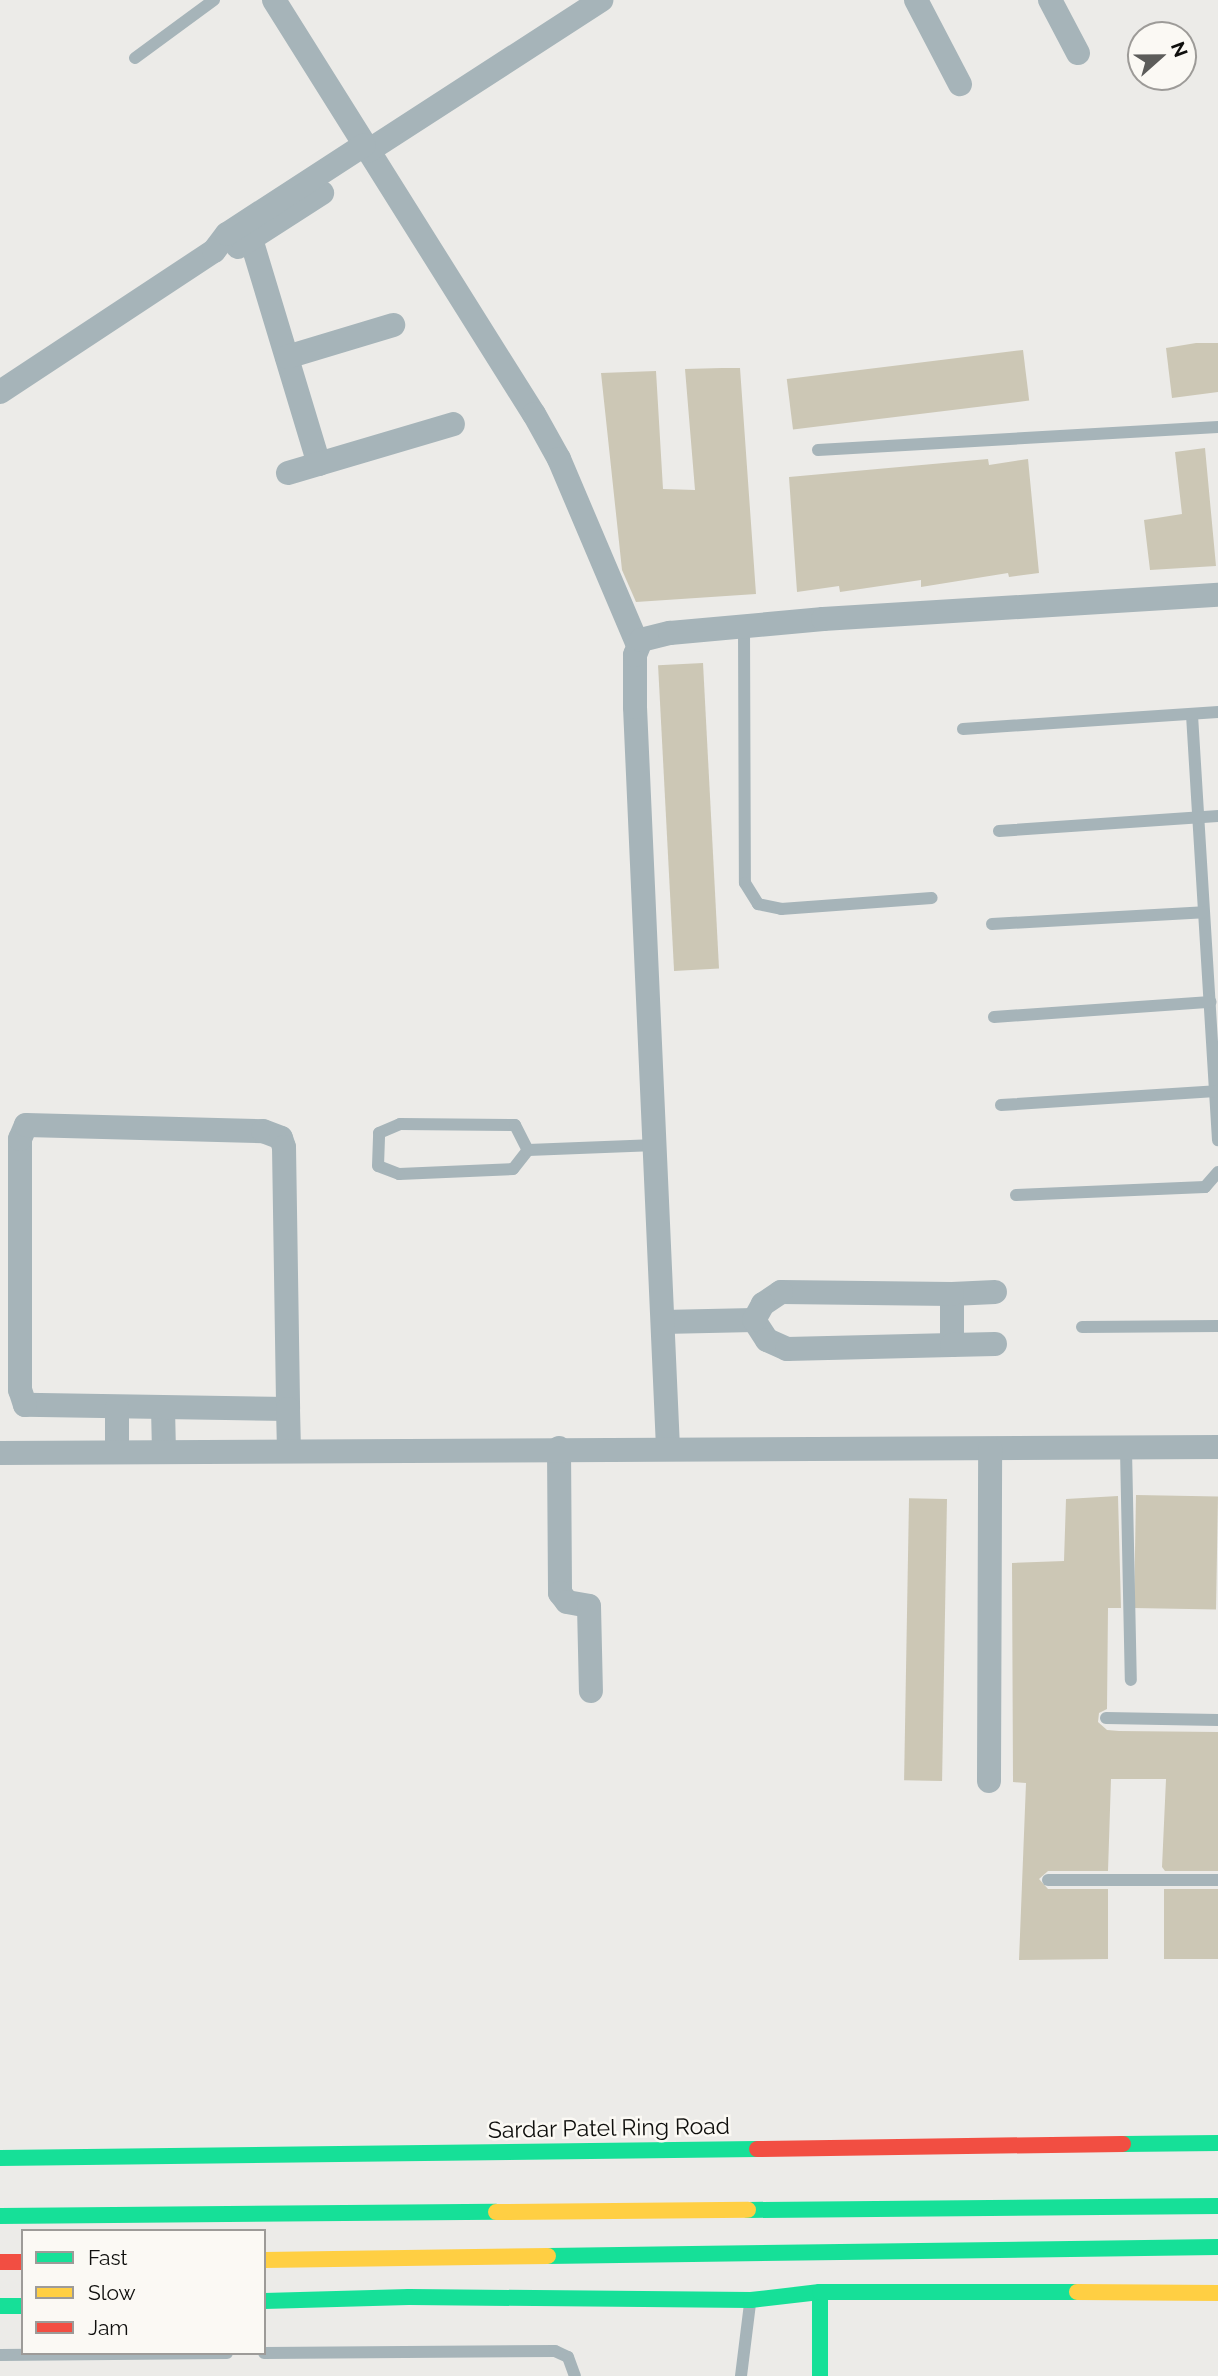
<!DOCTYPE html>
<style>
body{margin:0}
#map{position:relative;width:1218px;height:2376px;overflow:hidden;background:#ecebe8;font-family:Raleway,sans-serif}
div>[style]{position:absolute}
.building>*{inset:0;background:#ccc7b5;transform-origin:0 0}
.lane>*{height:12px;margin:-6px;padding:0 6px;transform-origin:6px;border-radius:6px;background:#a6b4b9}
.street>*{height:24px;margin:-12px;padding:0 12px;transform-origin:12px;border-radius:12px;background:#a6b4b9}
.fast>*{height:16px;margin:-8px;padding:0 8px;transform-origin:8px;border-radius:8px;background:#16e098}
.slow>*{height:16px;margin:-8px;padding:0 8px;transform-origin:8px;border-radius:8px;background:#ffcf43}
.jam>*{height:16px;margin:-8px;padding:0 8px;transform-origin:8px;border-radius:8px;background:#f24e42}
span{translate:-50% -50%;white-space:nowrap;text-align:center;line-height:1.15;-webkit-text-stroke:5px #fbf9f4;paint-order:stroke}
.street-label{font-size:23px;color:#0f0f0d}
.legend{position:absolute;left:21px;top:2229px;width:245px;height:126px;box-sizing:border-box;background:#fbf9f4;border:2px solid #9d9b98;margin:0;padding:9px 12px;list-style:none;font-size:21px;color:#0f0f0d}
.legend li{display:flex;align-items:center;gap:14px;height:35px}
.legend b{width:35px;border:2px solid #9d9b98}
.north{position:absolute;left:1127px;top:21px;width:70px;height:70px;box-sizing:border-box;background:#fbf9f4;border:2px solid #9d9b98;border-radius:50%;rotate:69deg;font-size:19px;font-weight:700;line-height:28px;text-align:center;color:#0f0f0d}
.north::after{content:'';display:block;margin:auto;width:24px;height:32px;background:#5c5c5a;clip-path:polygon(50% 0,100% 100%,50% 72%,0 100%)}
</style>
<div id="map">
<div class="building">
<div style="clip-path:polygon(1196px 343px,1218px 343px,1218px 392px,1172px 398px,1166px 348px)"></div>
<div style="left:1023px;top:350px;width:51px;height:238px;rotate:83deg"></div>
<div style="clip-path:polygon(722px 368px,740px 368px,756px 594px,636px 602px,622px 570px,601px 373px,656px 371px,663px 489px,695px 490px,685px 369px)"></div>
<div style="clip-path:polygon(1205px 448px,1216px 566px,1150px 570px,1144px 520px,1182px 514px,1175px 452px)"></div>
<div style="clip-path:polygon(988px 459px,989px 465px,1028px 459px,1039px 573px,1009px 577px,1008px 573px,921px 587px,921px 580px,840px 592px,839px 586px,797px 592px,789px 477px)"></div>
<div style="left:703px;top:663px;width:306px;height:45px;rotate:87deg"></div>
<div style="left:1136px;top:1495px;width:82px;height:113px;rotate:1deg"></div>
<div style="clip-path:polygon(1118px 1496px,1121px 1608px,1108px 1608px,1107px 1709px,1099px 1713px,1098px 1722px,1107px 1730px,1119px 1731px,1218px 1732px,1218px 1871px,1165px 1871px,1162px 1867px,1166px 1779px,1111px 1779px,1108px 1871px,1048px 1871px,1039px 1879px,1048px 1889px,1108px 1889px,1108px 1959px,1019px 1960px,1026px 1783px,1013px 1782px,1012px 1563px,1064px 1561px,1066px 1499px)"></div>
<div style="left:947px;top:1499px;width:282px;height:38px;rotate:91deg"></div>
<div style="left:1164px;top:1889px;width:54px;height:70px"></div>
</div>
<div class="lane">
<div style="left:135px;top:58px;width:98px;rotate:-36.3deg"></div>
<div style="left:818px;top:450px;width:401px;rotate:-3.3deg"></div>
<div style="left:744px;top:627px;width:256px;rotate:89.8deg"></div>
<div style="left:745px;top:883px;width:25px;rotate:58deg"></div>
<div style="left:758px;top:904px;width:24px;rotate:12deg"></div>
<div style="left:781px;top:909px;width:151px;rotate:-4.2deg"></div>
<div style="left:1192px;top:715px;width:426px;rotate:86.5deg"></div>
<div style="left:963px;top:729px;width:256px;rotate:-3.8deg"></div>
<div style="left:999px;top:831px;width:220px;rotate:-3.9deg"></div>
<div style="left:992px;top:924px;width:212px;rotate:-3.2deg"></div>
<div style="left:994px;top:1017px;width:217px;rotate:-4deg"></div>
<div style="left:1001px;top:1105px;width:215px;rotate:-3.7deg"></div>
<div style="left:528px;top:1150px;width:24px;rotate:128deg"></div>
<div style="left:513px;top:1169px;width:114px;rotate:177.5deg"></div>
<div style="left:399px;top:1174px;width:22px;rotate:-159deg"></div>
<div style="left:378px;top:1166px;width:33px;rotate:-88deg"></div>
<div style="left:379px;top:1133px;width:23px;rotate:-23deg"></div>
<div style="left:400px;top:1124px;width:115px;rotate:0.5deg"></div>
<div style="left:515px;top:1125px;width:28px;rotate:63deg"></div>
<div style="left:528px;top:1150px;width:128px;rotate:-2.2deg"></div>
<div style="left:1016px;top:1195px;width:189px;rotate:-2.4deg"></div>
<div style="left:1205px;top:1187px;width:20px;rotate:-49deg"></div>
<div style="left:1082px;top:1327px;width:136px;rotate:-0.4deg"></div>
<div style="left:1126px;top:1450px;width:230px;rotate:88.8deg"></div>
<div style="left:1106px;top:1718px;width:112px;rotate:1deg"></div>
<div style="left:1048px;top:1880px;width:170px"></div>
<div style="left:264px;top:2353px;width:291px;rotate:-0.4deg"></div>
<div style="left:555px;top:2351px;width:14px;rotate:25deg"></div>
<div style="left:568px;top:2357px;width:20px;rotate:70deg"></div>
<div style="left:0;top:2355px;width:227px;rotate:-0.5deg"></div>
<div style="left:741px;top:2376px;width:73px;rotate:-82.9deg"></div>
</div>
<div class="street">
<div style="left:274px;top:0;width:489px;rotate:57.9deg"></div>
<div style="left:534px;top:414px;width:51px;rotate:60.9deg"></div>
<div style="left:559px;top:459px;width:202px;rotate:67deg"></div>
<div style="left:916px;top:0;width:95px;rotate:62.4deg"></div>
<div style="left:1050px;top:0;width:60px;rotate:62.2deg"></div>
<div style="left:368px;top:151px;width:278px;rotate:-32.9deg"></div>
<div style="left:251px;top:239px;width:235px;rotate:73.2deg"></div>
<div style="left:238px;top:247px;width:100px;rotate:-32.7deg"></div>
<div style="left:287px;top:357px;width:111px;rotate:-16.8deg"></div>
<div style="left:0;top:392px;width:256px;rotate:-33.4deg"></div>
<div style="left:214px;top:251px;width:21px;rotate:-53deg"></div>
<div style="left:227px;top:234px;width:163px;rotate:-33deg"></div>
<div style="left:288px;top:473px;width:172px;rotate:-16.5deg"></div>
<div style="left:952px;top:1294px;width:43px;rotate:-2.7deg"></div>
<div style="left:663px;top:1322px;width:91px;rotate:-1.3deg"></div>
<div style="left:754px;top:1320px;width:24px;rotate:57deg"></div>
<div style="left:767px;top:1340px;width:22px;rotate:24deg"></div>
<div style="left:787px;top:1349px;width:165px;rotate:-1.4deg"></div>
<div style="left:952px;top:1345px;width:51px;rotate:-90deg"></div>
<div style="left:952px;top:1294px;width:171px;rotate:-179.3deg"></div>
<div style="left:781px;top:1292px;width:22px;rotate:146deg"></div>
<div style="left:763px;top:1304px;width:18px;rotate:119deg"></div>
<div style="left:952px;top:1345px;width:43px;rotate:-1.3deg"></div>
<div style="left:163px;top:1408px;width:44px;rotate:88.7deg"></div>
<div style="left:288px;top:1409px;width:263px;rotate:-179.1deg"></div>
<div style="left:25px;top:1405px;width:16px;rotate:-108deg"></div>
<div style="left:20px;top:1390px;width:251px;rotate:-90deg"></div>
<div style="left:20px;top:1139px;width:15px;rotate:-67deg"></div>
<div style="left:26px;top:1125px;width:237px;rotate:1.5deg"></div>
<div style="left:263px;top:1131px;width:19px;rotate:21deg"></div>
<div style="left:281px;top:1138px;width:9px;rotate:72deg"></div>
<div style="left:284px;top:1147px;width:262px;rotate:89.1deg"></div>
<div style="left:288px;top:1409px;width:42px;rotate:88.6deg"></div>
<div style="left:559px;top:1448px;width:145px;rotate:89.6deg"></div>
<div style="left:560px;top:1593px;width:11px;rotate:52deg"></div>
<div style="left:567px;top:1602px;width:22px;rotate:10deg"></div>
<div style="left:589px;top:1606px;width:85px;rotate:88.7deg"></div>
<div style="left:668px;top:1448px;width:742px;rotate:-92.55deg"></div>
<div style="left:635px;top:707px;width:52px;rotate:-90deg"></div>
<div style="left:635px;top:655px;width:16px;rotate:-68deg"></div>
<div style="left:641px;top:640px;width:30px;rotate:-14deg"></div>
<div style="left:670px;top:633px;width:154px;rotate:-5.2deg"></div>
<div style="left:823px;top:619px;width:396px;rotate:-3.5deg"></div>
<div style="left:117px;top:1452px;width:44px;rotate:-90deg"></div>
<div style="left:0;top:1453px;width:1218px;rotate:-0.28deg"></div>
<div style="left:989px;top:1781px;width:332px;rotate:-89.8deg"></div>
</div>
<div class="fast">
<div style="left:1123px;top:2144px;width:95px;rotate:-0.6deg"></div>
<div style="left:0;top:2158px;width:757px;rotate:-0.68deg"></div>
<div style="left:748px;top:2210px;width:470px;rotate:-0.5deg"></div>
<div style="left:0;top:2216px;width:496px;rotate:-0.5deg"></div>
<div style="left:548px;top:2256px;width:670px;rotate:-0.77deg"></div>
<div style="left:820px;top:2292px;width:84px;rotate:90deg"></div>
<div style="left:264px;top:2301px;width:145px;rotate:-1.6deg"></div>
<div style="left:409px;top:2297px;width:342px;rotate:0.5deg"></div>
<div style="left:751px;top:2300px;width:69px;rotate:-6.6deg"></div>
<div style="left:820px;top:2292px;width:257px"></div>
<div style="left:0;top:2306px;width:23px"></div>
</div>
<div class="slow">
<div style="left:496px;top:2212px;width:252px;rotate:-0.5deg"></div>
<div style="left:264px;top:2260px;width:284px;rotate:-0.8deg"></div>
<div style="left:1077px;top:2292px;width:141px;rotate:0.4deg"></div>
</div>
<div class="jam">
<div style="left:757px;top:2149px;width:366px;rotate:-0.8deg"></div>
<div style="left:0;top:2262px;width:23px"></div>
</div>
<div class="street-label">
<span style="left:609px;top:2128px;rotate:-1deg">Sardar Patel Ring Road</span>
</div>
<ul class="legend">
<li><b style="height:9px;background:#16e098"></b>Fast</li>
<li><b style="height:9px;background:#ffcf43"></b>Slow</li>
<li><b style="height:9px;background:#f24e42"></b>Jam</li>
</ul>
<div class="north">N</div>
</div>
